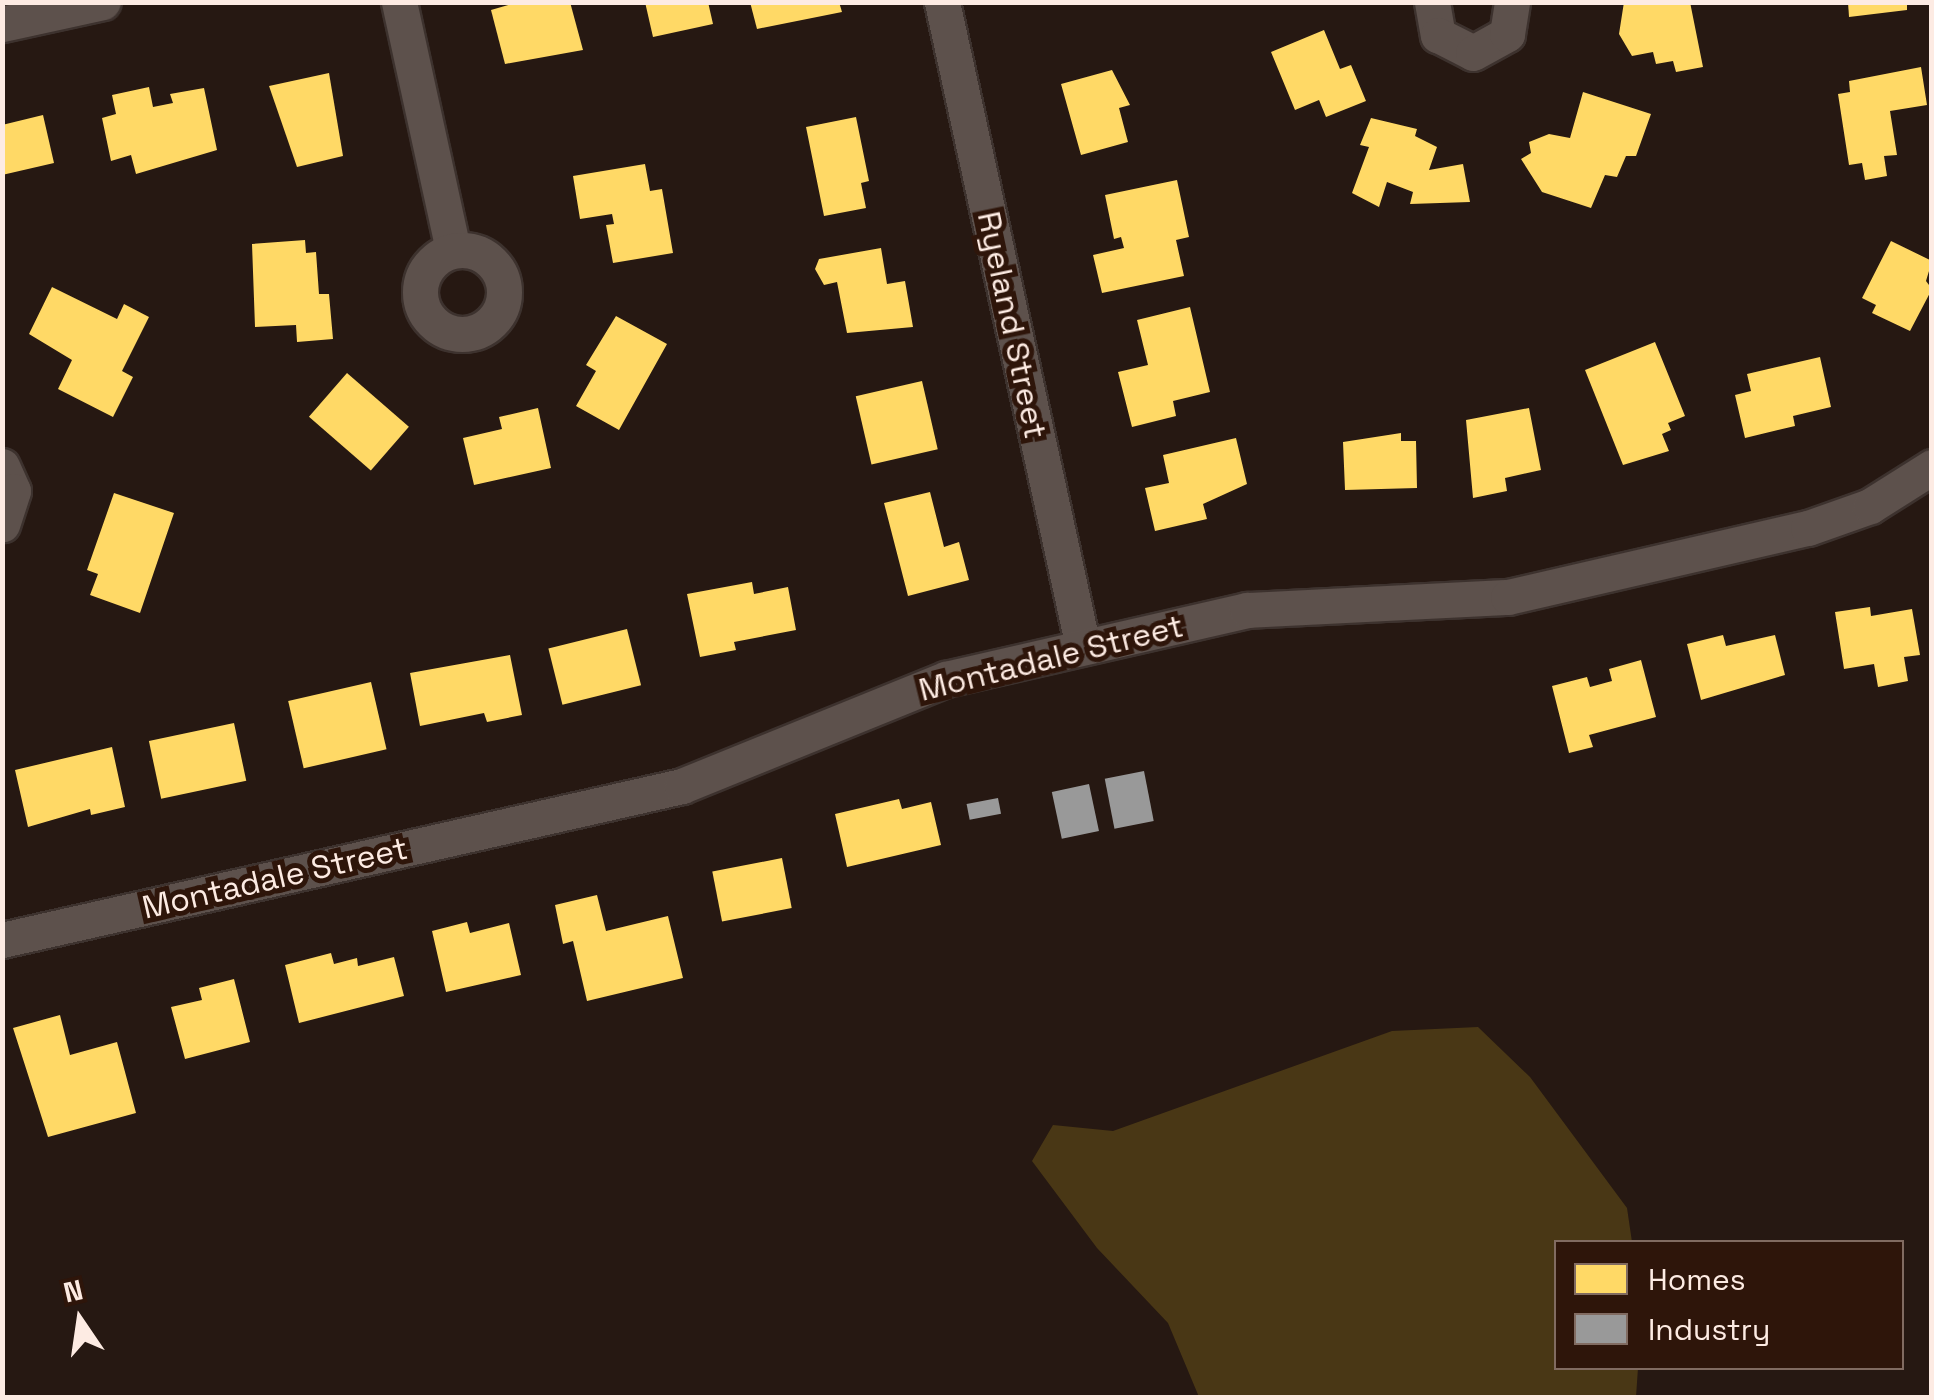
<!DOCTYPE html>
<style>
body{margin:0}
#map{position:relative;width:1934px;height:1400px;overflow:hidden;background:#261812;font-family:"Space Grotesk",sans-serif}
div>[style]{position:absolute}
.green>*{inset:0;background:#493715}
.homes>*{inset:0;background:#ffd966;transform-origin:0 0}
.industry>*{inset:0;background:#999;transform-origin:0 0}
.roads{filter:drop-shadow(2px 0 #3d322e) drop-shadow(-2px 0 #3d322e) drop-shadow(0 2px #3d322e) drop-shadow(0 -2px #3d322e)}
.minor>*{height:35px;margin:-17.5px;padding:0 17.5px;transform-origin:17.5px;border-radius:17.5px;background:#5d514c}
.minor>.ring{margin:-17.5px;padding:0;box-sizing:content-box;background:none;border:35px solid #5d514c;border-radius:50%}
span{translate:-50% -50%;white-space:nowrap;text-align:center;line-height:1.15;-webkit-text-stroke:10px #2e150a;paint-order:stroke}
.street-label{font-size:32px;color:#fdebe3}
.frame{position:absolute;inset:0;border:5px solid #fdebe3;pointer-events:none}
.legend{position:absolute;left:1554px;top:1240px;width:350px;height:130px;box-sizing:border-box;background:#2e150a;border:2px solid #816b61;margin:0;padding:12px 18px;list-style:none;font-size:30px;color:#fdebe3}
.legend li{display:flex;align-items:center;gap:20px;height:50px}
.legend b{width:50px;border:2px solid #816b61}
.north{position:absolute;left:30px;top:1270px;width:100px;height:100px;-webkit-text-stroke:8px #2e150a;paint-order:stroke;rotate:347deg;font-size:28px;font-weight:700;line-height:40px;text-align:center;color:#fdebe3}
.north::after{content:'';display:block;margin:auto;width:35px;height:45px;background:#fdebe3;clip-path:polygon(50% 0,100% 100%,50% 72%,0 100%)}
</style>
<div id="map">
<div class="green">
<div style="clip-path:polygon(1478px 1027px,1530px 1077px,1627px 1208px,1632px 1242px,1556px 1242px,1556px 1368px,1638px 1368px,1636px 1397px,1199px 1397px,1168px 1323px,1097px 1248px,1032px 1161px,1053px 1125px,1113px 1131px,1392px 1031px)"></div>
</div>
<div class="homes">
<div style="clip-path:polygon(519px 2px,570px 2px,583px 50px,505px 64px,491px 10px)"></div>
<div style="clip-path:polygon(645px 2px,708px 2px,713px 24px,653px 37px)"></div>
<div style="clip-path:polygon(750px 2px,839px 2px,842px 12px,757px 29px)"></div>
<div style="clip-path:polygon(1624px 2px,1690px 2px,1703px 67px,1676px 72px,1673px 61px,1656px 64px,1653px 52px,1632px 56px,1619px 34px)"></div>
<div style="clip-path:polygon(1848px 2px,1907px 2px,1907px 10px,1849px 17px)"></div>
<div style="clip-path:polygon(1324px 30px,1340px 69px,1351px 65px,1366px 101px,1326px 117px,1319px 100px,1295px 110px,1271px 52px)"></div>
<div style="clip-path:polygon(1921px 67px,1927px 105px,1890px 111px,1897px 155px,1884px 156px,1887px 176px,1865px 180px,1862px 163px,1849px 165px,1838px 94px,1850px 92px,1849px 81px)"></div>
<div style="clip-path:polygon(1112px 70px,1130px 105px,1119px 108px,1128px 142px,1081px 155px,1061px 84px)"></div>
<div style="clip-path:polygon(329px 73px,343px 156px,297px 167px,269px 86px)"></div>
<div style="clip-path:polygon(149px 87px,153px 107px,173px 103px,170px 94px,204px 88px,217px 150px,136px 174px,131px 155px,111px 161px,102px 118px,116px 114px,112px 95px)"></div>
<div style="clip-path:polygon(1583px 92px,1651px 114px,1636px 156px,1626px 156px,1617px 177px,1605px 175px,1591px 208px,1542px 192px,1521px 159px,1531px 153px,1529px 142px,1549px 134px,1570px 138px)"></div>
<div style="clip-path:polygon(43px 115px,54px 163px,2px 175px,2px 125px)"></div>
<div style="clip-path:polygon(856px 117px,869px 181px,861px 183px,866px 208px,824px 216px,806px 127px)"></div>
<div style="clip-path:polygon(1371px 118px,1417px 129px,1415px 136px,1437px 147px,1429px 170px,1463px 164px,1470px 202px,1410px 204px,1413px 192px,1387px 182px,1379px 207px,1352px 193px,1369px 147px,1360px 145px)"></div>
<div style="clip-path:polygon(645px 164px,650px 191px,662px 189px,673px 253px,613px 263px,606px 225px,614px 224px,612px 214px,580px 219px,573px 176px)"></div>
<div style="clip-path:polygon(1177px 180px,1189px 237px,1176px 240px,1184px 276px,1102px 293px,1093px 255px,1124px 248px,1121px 237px,1114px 239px,1105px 195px)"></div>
<div style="clip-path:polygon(305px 240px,306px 253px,316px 252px,319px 294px,329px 294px,333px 339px,297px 342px,296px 325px,255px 327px,252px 244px)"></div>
<div style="clip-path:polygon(1891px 241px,1932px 261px,1926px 281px,1932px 289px,1910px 331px,1872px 313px,1876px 305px,1862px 298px)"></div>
<div style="clip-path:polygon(881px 248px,887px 284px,905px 281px,913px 327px,847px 333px,837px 282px,824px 285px,815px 269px,819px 259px)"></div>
<div style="clip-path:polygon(52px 287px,117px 319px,124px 304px,149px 317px,122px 371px,133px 377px,113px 417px,58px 389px,72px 360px,29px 334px)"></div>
<div style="clip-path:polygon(1190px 307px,1210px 392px,1173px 401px,1176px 416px,1132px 427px,1118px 372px,1148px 365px,1137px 320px)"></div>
<div style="clip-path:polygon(616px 316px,667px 344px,619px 430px,576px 406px,596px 371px,586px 365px)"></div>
<div style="clip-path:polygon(1655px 342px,1685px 416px,1668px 423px,1671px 430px,1662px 434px,1669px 451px,1623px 465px,1585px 370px)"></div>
<div style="clip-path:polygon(1820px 357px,1831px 407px,1793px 416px,1795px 426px,1745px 438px,1735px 395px,1751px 391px,1747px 374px)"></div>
<div style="left:347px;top:373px;width:82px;height:58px;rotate:41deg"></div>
<div style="left:922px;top:381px;width:70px;height:68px;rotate:77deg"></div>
<div style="clip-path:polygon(538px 408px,551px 468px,474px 485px,463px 438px,502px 429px,499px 417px)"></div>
<div style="clip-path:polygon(1529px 408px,1541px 470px,1505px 478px,1507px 491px,1473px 498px,1466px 420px)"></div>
<div style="clip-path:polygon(1401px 433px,1401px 441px,1416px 441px,1417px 488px,1345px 490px,1343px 442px)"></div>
<div style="clip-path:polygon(1236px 438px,1247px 484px,1203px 504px,1207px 519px,1155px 531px,1145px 488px,1169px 483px,1163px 455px)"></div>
<div style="clip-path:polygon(930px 492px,944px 547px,959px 542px,969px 580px,908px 596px,884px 503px)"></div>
<div style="clip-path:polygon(114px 493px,174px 513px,140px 613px,90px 595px,98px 574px,87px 570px)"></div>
<div style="clip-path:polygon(752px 582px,754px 594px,788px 587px,796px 630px,734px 642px,736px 650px,700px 657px,687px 594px)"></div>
<div style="clip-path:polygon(1870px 607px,1871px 616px,1912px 609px,1920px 655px,1904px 657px,1908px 681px,1878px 687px,1874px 664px,1844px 669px,1835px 612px)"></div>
<div style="left:627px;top:629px;width:58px;height:81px;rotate:76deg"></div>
<div style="clip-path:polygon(1723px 635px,1726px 646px,1775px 635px,1785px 675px,1701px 700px,1687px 644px)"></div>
<div style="clip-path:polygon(510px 655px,522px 715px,487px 722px,484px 713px,420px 726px,410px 673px)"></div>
<div style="clip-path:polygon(1641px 660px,1656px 717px,1589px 735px,1593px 747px,1569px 753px,1552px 686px,1587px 677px,1590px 687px,1612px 681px,1609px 669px)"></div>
<div style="left:371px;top:682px;width:69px;height:85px;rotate:77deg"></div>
<div style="left:234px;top:723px;width:59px;height:87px;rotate:78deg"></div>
<div style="clip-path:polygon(112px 747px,125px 807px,91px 815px,90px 809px,28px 827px,15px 770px)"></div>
<div style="clip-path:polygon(899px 799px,902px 809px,931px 802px,941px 845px,847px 867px,835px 814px)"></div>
<div style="left:782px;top:858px;width:51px;height:71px;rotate:79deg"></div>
<div style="clip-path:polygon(597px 895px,606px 931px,668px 916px,683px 978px,587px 1001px,573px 941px,563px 944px,555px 905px)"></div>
<div style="clip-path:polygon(467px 922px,470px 933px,509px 923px,521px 975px,446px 992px,432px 931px)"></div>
<div style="clip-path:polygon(331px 953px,334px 964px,357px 958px,358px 966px,394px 957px,404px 996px,299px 1023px,285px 965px)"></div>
<div style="clip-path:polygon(234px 979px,250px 1042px,185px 1059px,171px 1007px,202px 1000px,199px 988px)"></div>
<div style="clip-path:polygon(60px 1015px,70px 1055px,117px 1042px,136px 1113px,48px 1137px,13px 1028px)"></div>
</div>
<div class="industry">
<div style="left:1144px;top:771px;width:51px;height:40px;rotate:79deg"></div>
<div style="left:1089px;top:784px;width:48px;height:38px;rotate:78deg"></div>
<div style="left:998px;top:798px;width:16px;height:32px;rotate:79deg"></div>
</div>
<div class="roads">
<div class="minor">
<div style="left:399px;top:2px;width:254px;rotate:77.7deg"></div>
<div style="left:942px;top:2px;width:660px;rotate:77.67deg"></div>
<div style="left:1432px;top:2px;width:34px;rotate:80deg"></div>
<div style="left:1438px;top:35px;width:39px;rotate:27deg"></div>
<div style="left:1473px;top:53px;width:39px;rotate:-29deg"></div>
<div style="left:1507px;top:34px;width:32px;rotate:-81deg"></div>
<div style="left:2px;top:24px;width:103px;rotate:-12.3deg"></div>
<div class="ring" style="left:420px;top:250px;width:49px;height:49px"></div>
<div style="left:2px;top:466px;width:27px;rotate:66deg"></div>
<div style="left:13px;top:491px;width:35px;rotate:108deg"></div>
<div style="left:2px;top:940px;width:697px;rotate:-12.76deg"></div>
<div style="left:682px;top:786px;width:285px;rotate:-22.1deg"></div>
<div style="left:946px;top:679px;width:309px;rotate:-12.9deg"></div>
<div style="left:1247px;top:610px;width:261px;rotate:-2.9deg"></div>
<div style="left:1508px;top:597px;width:308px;rotate:-13deg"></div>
<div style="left:1808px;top:528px;width:66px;rotate:-19.5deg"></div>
<div style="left:1870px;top:506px;width:73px;rotate:-32.2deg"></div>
</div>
</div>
<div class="street-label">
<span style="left:1012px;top:325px;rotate:78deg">Ryeland Street</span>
<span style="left:1051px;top:658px;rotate:-14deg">Montadale Street</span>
<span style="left:275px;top:878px;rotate:-13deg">Montadale Street</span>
</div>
<div class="frame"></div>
<ul class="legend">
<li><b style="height:28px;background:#ffd966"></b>Homes</li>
<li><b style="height:28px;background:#999"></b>Industry</li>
</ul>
<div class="north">N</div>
</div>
